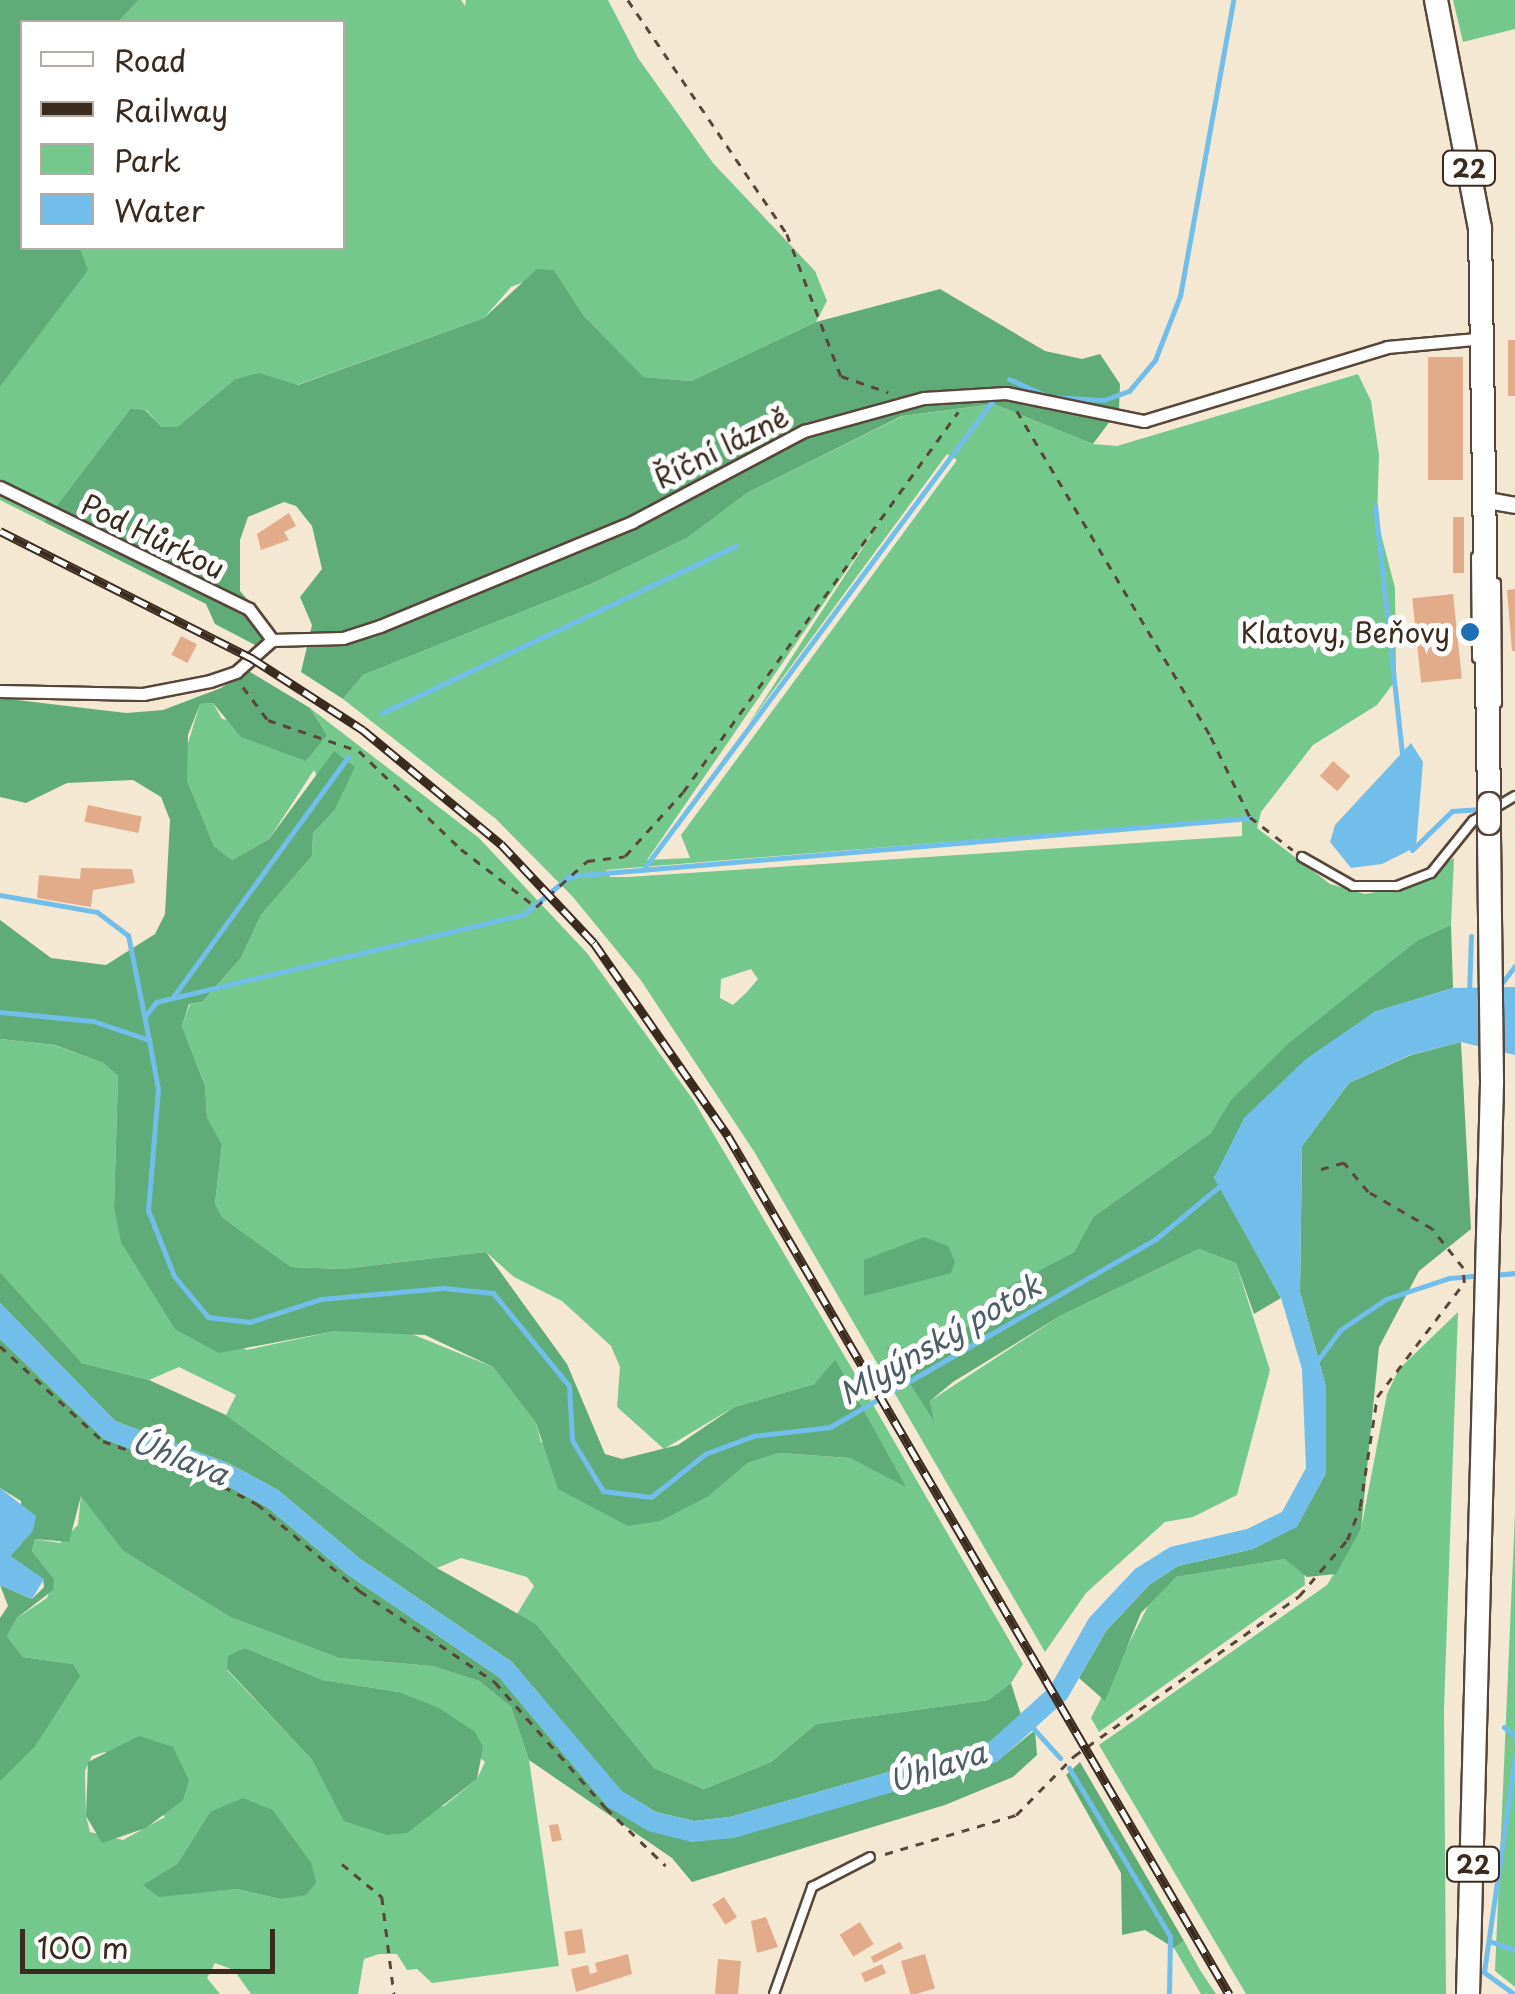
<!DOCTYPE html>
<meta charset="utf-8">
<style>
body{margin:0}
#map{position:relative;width:1515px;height:1994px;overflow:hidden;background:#f5e8d3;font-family:"Playpen Sans",sans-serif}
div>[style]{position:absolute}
.green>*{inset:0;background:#74c88c}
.forest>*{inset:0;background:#5fac78}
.water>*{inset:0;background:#71beeb}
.stream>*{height:5px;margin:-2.5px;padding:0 2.5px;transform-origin:2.5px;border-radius:2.5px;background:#71beeb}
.building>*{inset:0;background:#e2ac8a;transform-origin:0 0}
.path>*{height:2.5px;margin-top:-1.25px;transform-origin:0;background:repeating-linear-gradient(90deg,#574639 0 8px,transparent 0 16px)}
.roads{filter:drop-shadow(2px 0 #574639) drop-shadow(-2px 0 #574639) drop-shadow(0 2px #574639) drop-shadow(0 -2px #574639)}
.service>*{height:8px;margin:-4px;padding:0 4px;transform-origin:4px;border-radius:4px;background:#fff}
.pedestrian>*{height:11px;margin:-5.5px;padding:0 5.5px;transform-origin:5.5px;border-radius:5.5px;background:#fff}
.minor>*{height:15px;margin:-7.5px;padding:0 7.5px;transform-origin:7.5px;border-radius:7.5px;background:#fff}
.primary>*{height:22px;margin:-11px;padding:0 11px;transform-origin:11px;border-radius:11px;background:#fff}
.rail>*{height:9px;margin-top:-4.5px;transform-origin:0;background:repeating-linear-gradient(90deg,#fff 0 15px,#3b2a1e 0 30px);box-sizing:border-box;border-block:2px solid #3b2a1e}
.bridges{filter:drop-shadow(2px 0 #574639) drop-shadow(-2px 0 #574639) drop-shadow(0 2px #574639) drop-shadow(0 -2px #574639)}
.primary-bridge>*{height:22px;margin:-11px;padding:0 11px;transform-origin:11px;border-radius:11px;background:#fff}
.dots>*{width:28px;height:28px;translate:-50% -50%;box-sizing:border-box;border:5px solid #fff;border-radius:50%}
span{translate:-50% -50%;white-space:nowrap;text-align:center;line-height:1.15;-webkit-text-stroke:10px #fff;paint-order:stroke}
.shield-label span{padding:2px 8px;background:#fff;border:2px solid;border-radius:8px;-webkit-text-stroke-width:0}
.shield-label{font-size:25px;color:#3b2a1e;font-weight:700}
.street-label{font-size:28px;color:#3b2a1e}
.poi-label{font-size:28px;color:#3b2a1e}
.right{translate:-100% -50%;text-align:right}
.water-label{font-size:30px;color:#4e5e66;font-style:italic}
.legend{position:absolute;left:20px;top:20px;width:325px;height:230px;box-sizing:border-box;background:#fff;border:2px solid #b1aaa5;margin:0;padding:12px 18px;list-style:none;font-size:30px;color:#3b2a1e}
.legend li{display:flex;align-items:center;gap:20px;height:50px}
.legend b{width:50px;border:2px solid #b1aaa5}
.scale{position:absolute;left:20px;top:1929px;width:255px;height:45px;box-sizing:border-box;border:5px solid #3b2a1e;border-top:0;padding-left:12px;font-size:30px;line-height:35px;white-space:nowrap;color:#3b2a1e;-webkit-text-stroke:8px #fff;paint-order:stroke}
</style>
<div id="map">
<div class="green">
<div style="clip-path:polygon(139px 0,461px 0,465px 6px,466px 0,608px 0,638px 58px,713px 163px,815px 271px,827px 301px,816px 322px,691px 381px,644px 377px,584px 316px,554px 270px,511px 287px,484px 318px,297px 385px,259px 374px,235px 379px,177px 427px,162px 427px,146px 410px,131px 408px,44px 522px,0 500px,0 387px,87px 270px,80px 248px,342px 248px,342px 22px,118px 22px)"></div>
<div style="clip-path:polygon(1453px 0,1515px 0,1515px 29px,1463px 42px)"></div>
<div style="clip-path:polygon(evenodd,1358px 374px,1371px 401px,1379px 455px,1377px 519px,1395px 588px,1396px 680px,1377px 705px,1313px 745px,1261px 812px,1257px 828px,1330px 884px,1365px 894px,1411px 886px,1454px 858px,1451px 925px,1418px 940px,1246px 1087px,1211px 1133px,1093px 1217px,1074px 1252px,1011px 1286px,970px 1325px,918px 1347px,888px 1347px,932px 1419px,930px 1401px,1060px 1316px,1199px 1249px,1236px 1263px,1270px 1370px,1237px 1495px,1193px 1517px,1165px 1522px,1086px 1593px,1045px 1652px,755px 1153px,640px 979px,573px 897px,496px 819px,343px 699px,363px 675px,591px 584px,687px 538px,747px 493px,903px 416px,994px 404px,1093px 444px,1117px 446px,1358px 374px,947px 454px,957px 460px,681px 835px,690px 858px,647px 860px,883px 517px,747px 726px,947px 454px,1358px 374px,1242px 818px,1242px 836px,628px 877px,610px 877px,606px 870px,1242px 818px,1358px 374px,751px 969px,758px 979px,747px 992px,733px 1005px,720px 998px,721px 979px,751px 969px)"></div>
<div style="clip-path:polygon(213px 703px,222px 719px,327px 735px,310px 708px,479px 838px,587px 953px,694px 1101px,861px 1384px,1023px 1664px,1011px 1683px,988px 1700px,816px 1724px,771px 1762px,704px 1789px,654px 1768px,536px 1624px,517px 1614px,534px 1586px,527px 1577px,461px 1558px,437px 1568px,226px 1415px,236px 1395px,179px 1367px,149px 1380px,82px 1363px,0 1272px,0 1039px,54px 1045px,103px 1063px,118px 1076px,114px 1207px,246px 1350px,336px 1331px,402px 1330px,493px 1367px,536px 1423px,541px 1442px,709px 1496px,748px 1463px,779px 1453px,850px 1458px,903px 1484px,834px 1360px,814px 1384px,734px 1407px,664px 1449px,617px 1407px,620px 1367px,611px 1346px,562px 1301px,514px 1277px,486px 1252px,342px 1269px,291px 1267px,222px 1217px,215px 1203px,222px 1146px,207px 1117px,205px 1086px,182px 1026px,190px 1004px,202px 1002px,241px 958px,261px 915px,312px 856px,313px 833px,334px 811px,314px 770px,269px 839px,232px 860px,214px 846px,187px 780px,185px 753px,200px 704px)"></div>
<div style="clip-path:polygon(1458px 1312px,1444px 1709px,1446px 1994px,1246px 1994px,1099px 1745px,1327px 1585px,1361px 1529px,1387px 1394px,1399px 1369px)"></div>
<div style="clip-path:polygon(evenodd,81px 1495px,123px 1551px,230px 1617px,339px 1658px,432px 1666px,479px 1681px,511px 1707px,529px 1760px,559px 1966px,432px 1983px,417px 1969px,407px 1970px,397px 1954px,379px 1954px,364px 1959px,358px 1994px,251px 1994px,234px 1970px,215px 1963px,207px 1978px,220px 1994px,0 1994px,0 1782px,34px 1748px,73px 1664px,23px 1657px,7px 1636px,17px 1618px,47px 1598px,54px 1579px,32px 1551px,35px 1539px,60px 1543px,78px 1525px,81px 1495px,245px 1648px,323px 1680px,399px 1692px,485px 1762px,477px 1779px,444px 1806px,345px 1821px,312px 1760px,227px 1670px,245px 1648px,81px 1495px,105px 1752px,165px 1817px,123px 1840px,90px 1832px,86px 1816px,85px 1771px,92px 1756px,105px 1752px,81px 1495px,273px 1810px,311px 1862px,280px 1899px,236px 1889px,190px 1893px,144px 1885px,177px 1864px,210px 1812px,273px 1810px)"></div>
<div style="clip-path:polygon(1515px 1513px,1515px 1987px,1495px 1971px)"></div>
<div style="clip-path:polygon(1285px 1559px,1304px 1569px,1305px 1585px,1099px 1732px,1091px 1718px,1153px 1596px,1176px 1577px)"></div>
<div style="clip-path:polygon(1184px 1941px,1200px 1970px,1216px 1994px,1201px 1994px,1174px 1948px)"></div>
</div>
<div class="forest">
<div style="clip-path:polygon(0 0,139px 0,118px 22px,22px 22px,22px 248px,80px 248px,88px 270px,0 387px)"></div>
<div style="clip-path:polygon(537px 269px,554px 270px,584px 316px,644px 377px,691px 381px,816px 322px,940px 289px,1045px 351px,1082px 359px,1100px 354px,1120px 384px,1119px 409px,1093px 444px,994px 404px,902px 416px,747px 493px,687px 538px,591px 584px,363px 675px,343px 699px,301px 672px,312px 625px,300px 597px,322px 569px,312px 526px,296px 506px,284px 502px,248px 517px,240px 540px,240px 591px,266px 621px,259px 647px,215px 624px,206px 604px,44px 522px,131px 408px,145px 410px,162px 427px,177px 427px,235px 379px,259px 373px,298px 385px,484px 318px)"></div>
<div style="clip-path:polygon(247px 670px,310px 708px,327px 735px,306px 761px,241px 737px,213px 703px,200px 704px,188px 735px,187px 780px,214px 846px,232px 860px,269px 839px,334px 751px,355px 767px,334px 811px,313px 833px,312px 856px,261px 915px,241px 958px,202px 1002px,189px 1004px,182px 1026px,205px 1086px,207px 1117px,222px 1145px,215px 1203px,222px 1217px,291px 1267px,342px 1269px,486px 1252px,567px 1364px,605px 1454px,622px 1459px,678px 1445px,734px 1407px,814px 1384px,835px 1359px,906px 1487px,850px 1458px,779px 1453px,748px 1463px,709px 1496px,660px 1521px,628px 1526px,558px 1489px,536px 1423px,493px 1367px,425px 1335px,336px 1331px,219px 1353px,175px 1329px,121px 1242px,114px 1207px,118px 1076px,103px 1063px,55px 1045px,0 1039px,0 920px,51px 958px,106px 965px,155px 934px,165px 914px,170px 820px,161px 797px,133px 780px,67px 783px,26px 803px,0 797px,0 698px,126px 713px,163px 710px,221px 688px)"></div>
<div style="clip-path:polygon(1451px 925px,1453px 988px,1374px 1012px,1214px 1177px,1281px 1298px,1254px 1314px,1236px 1263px,1199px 1249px,1060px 1316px,953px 1382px,930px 1401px,934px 1422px,887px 1347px,918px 1347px,970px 1325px,1010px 1286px,1074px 1252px,1093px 1217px,1211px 1133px,1231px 1100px,1288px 1044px,1418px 940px)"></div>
<div style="clip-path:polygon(1461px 1042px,1471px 1229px,1419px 1271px,1379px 1347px,1361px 1529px,1336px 1574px,1307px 1577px,1285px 1559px,1176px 1577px,1141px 1613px,1105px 1701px,1079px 1678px,1106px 1631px,1149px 1585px,1178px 1566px,1253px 1549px,1297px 1526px,1326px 1473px,1326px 1387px,1300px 1292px,1302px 1146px,1349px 1083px,1411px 1055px)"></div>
<div style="clip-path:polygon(924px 1237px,948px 1246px,955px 1262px,951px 1273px,864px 1296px,864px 1260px)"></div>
<div style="clip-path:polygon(0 1272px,82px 1363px,149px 1380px,226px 1415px,437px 1568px,536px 1624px,654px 1768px,704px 1789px,771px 1762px,816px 1724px,988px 1700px,1011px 1683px,1021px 1715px,987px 1744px,730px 1817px,694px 1821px,656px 1812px,621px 1791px,512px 1662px,359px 1558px,278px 1490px,228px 1463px,115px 1421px,0 1303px)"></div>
<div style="clip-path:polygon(0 1339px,104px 1439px,220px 1482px,267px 1507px,347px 1574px,499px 1677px,608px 1807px,692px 1842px,996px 1762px,1035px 1730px,1037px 1755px,1013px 1777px,945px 1805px,692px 1882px,672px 1858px,529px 1760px,511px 1707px,479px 1681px,432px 1666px,339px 1658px,230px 1617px,123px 1551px,81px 1496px,69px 1542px,35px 1539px,32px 1551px,54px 1579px,53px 1590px,17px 1618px,7px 1636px,23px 1657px,73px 1664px,80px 1676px,34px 1748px,0 1782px,0 1618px,8px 1606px,0 1585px,32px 1599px,44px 1587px,43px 1579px,10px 1556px,21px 1544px,21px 1501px,0 1488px)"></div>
<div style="clip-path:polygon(245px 1648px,323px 1680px,399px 1692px,439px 1708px,475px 1732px,483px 1747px,477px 1779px,407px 1833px,387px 1835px,344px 1821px,312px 1760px,227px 1669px,228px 1656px)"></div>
<div style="clip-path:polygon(139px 1736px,173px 1747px,189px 1780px,183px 1800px,146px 1828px,102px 1843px,86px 1816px,88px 1762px)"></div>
<div style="clip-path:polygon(1080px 1762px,1184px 1941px,1174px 1948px,1145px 1930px,1122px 1935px,1121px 1873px,1066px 1775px)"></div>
<div style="clip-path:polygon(243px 1798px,273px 1810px,311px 1862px,316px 1883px,306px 1895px,280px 1899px,236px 1889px,159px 1897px,143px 1885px,177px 1864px,210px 1812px)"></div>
</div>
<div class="water">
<div style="clip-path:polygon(1411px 743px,1423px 762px,1416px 847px,1382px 864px,1351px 868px,1330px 842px,1335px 825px)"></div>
<div style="clip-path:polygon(1515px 987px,1515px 1055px,1461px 1042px,1410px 1055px,1349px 1083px,1302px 1146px,1300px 1292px,1326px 1387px,1326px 1473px,1297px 1527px,1253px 1549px,1178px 1566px,1149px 1585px,1106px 1631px,1067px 1699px,997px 1762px,734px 1838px,692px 1842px,648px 1831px,608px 1807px,499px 1677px,347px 1574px,267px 1507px,220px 1482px,104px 1439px,0 1339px,0 1303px,115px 1421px,228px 1463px,278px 1490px,359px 1558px,512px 1662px,622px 1791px,656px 1812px,694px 1821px,730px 1817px,987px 1744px,1050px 1687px,1089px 1618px,1135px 1569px,1170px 1547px,1247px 1529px,1282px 1512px,1306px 1468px,1302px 1369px,1281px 1298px,1214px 1178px,1244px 1118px,1306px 1059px,1374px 1012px,1453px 988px)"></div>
<div style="clip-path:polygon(0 1488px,36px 1516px,33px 1531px,10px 1556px,44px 1579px,32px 1599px,0 1585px)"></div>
</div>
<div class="stream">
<div style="left:1009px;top:379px;width:44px;rotate:24.2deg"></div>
<div style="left:1049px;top:397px;width:55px;rotate:3.1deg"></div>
<div style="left:1104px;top:400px;width:27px;rotate:-20deg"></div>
<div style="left:1129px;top:391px;width:40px;rotate:-50deg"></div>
<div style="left:1155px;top:360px;width:69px;rotate:-68.7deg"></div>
<div style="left:1180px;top:296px;width:301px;rotate:-79.8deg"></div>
<div style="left:1375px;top:505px;width:249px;rotate:83.8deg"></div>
<div style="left:382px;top:713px;width:391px;rotate:-25.3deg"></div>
<div style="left:1412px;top:850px;width:56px;rotate:-44.3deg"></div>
<div style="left:1452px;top:811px;width:30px;rotate:-4deg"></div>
<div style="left:645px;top:867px;width:582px;rotate:-53.31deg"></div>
<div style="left:0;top:895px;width:98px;rotate:9.9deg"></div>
<div style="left:97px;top:912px;width:39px;rotate:37deg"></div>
<div style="left:128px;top:935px;width:107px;rotate:78.7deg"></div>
<div style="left:1499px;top:987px;width:26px;rotate:-53deg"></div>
<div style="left:1469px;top:993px;width:57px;rotate:-88deg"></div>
<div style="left:173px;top:997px;width:297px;rotate:-53.9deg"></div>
<div style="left:0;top:1012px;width:93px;rotate:5.5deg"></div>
<div style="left:93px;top:1021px;width:59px;rotate:18.7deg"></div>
<div style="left:149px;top:1040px;width:50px;rotate:79.6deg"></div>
<div style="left:158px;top:1089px;width:121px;rotate:94.7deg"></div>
<div style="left:148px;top:1210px;width:71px;rotate:68.5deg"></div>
<div style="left:174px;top:1276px;width:53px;rotate:50.3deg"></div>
<div style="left:208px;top:1317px;width:42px;rotate:6.8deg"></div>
<div style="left:250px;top:1322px;width:75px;rotate:-17.9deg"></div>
<div style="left:321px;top:1299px;width:123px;rotate:-5.1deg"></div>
<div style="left:444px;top:1288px;width:49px;rotate:5.8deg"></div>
<div style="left:493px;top:1293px;width:120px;rotate:50.7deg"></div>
<div style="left:569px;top:1386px;width:54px;rotate:86.8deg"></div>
<div style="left:572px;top:1440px;width:60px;rotate:58.7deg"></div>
<div style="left:603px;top:1491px;width:48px;rotate:7.1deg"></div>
<div style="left:651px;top:1497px;width:69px;rotate:-38.5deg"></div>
<div style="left:705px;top:1454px;width:51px;rotate:-20.6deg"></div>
<div style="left:753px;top:1436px;width:78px;rotate:-6.7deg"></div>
<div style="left:830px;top:1427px;width:378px;rotate:-30deg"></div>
<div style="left:1157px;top:1238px;width:85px;rotate:-39.7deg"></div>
<div style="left:146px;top:1015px;width:16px;rotate:-52deg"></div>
<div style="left:156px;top:1002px;width:378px;rotate:-13.4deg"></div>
<div style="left:524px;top:914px;width:60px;rotate:-39.6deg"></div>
<div style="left:570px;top:876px;width:683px;rotate:-4.87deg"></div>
<div style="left:1493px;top:1275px;width:22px;rotate:-5deg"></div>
<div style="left:1317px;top:1361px;width:39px;rotate:-53deg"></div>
<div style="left:1340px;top:1330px;width:55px;rotate:-34deg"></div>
<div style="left:1386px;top:1299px;width:66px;rotate:-18.4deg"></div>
<div style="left:1449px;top:1278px;width:33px;rotate:-5deg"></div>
<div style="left:1032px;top:1727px;width:42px;rotate:47.9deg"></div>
<div style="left:1504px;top:1727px;width:14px;rotate:39deg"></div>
<div style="left:1069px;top:1768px;width:196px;rotate:59deg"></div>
<div style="left:1170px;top:1936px;width:58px;rotate:91deg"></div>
<div style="left:1492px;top:1942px;width:24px;rotate:19deg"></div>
<div style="left:1514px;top:1994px;width:37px;rotate:-144deg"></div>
<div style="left:1484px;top:1972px;width:218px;rotate:-81.8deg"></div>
</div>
<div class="building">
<div style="left:1508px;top:340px;width:7px;height:56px"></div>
<div style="left:1463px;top:357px;width:123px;height:35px;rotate:90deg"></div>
<div style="clip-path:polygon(289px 513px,296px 526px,284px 532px,289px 540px,261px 550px,257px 534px)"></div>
<div style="left:1453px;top:517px;width:11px;height:56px"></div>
<div style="clip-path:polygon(1515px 589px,1515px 651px,1512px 651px,1507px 590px)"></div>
<div style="left:1453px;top:594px;width:85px;height:41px;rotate:84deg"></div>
<div style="left:181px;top:636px;width:18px;height:21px;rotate:27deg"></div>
<div style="left:1333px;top:761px;width:23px;height:20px;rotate:41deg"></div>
<div style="left:88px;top:805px;width:55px;height:17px;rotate:12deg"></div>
<div style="clip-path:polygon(81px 868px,132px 869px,135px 883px,93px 890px,91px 907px,37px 898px,39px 875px,80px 879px)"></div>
<div style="clip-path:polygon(558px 1824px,562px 1840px,552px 1842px,549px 1825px)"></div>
<div style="left:724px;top:1897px;width:24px;height:14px;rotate:57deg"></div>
<div style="clip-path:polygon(766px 1917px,778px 1947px,757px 1953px,751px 1921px)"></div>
<div style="left:860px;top:1922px;width:26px;height:24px;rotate:58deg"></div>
<div style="left:582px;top:1929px;width:24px;height:18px;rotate:81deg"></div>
<div style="left:900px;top:1942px;width:7px;height:33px;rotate:63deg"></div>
<div style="clip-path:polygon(628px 1954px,632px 1974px,576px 1992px,571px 1969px,588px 1965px,590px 1974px,597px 1972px,595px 1963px)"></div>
<div style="left:925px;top:1954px;width:36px;height:25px;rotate:74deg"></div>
<div style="left:718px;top:1959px;width:23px;height:35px;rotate:5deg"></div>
<div style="left:882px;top:1964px;width:10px;height:23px;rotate:66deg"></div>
</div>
<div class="path">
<div style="left:628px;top:0;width:283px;rotate:55.8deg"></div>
<div style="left:787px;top:234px;width:152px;rotate:69.2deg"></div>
<div style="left:841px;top:376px;width:50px;rotate:18.8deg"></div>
<div style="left:1017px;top:411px;width:379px;rotate:59.2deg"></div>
<div style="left:1211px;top:737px;width:89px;rotate:64deg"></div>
<div style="left:1250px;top:817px;width:54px;rotate:37.5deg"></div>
<div style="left:243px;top:687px;width:41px;rotate:52.9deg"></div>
<div style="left:268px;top:720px;width:96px;rotate:18.8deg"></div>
<div style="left:359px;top:751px;width:141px;rotate:43.9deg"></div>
<div style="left:461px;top:849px;width:95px;rotate:37.7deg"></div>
<div style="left:536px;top:907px;width:69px;rotate:-42deg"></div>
<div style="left:587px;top:861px;width:38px;rotate:-7deg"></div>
<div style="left:625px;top:856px;width:86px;rotate:-47.8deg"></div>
<div style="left:683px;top:792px;width:469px;rotate:-54.1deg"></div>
<div style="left:0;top:1346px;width:140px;rotate:42.7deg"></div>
<div style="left:103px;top:1441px;width:113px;rotate:19.7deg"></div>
<div style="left:209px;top:1479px;width:54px;rotate:27.5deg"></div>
<div style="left:257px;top:1504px;width:135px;rotate:40.2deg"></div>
<div style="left:360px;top:1591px;width:163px;rotate:34deg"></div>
<div style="left:495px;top:1682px;width:168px;rotate:48.6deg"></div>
<div style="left:606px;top:1808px;width:83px;rotate:44deg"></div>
<div style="left:885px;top:1854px;width:137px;rotate:-16.6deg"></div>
<div style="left:1016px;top:1815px;width:83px;rotate:-45.5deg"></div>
<div style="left:1074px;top:1756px;width:276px;rotate:-35.4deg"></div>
<div style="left:1299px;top:1596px;width:74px;rotate:-49.4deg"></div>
<div style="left:1347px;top:1540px;width:35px;rotate:-68deg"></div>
<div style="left:1360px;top:1507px;width:111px;rotate:-81.2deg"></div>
<div style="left:1377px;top:1397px;width:143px;rotate:-52.7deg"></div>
<div style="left:1464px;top:1283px;width:15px;rotate:-94deg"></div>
<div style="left:1463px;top:1268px;width:50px;rotate:-128.5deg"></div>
<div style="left:1432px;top:1229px;width:74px;rotate:-150deg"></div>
<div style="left:1368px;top:1192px;width:38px;rotate:-130deg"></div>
<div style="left:1344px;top:1163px;width:32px;rotate:164deg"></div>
<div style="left:342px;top:1864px;width:52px;rotate:39.5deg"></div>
<div style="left:382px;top:1897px;width:98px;rotate:82.9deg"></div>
</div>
<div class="roads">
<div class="service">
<div style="left:1476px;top:557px;width:101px;rotate:89.4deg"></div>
<div style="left:1496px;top:583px;width:120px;rotate:89.5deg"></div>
<div style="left:1302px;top:857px;width:59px;rotate:29.6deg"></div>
<div style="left:1353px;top:886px;width:44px"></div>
<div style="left:1397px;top:886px;width:36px;rotate:-21deg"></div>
<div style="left:1431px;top:873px;width:67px;rotate:-51.1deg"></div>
<div style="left:1473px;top:821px;width:49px;rotate:-30.8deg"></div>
<div style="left:774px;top:1994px;width:114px;rotate:-70.4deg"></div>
<div style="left:812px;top:1887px;width:65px;rotate:-27.3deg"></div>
</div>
<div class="pedestrian">
<div style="left:0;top:487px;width:277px;rotate:26.1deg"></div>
<div style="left:249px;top:609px;width:39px;rotate:53deg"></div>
<div style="left:0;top:691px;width:143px;rotate:1.2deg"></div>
<div style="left:143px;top:694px;width:68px;rotate:-11deg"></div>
<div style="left:210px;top:681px;width:28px;rotate:-19deg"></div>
<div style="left:236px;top:672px;width:48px;rotate:-41.6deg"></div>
<div style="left:272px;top:640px;width:71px;rotate:-1.6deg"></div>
<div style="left:343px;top:638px;width:39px;rotate:-18deg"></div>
<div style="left:380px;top:626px;width:273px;rotate:-22.4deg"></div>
<div style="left:632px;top:522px;width:195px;rotate:-27.9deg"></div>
<div style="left:804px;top:431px;width:124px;rotate:-15.4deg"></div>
<div style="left:924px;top:398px;width:82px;rotate:-3.5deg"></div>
<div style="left:1006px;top:393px;width:141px;rotate:11.5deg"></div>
<div style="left:1144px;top:421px;width:254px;rotate:-16.9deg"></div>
<div style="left:1387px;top:347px;width:98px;rotate:-5.2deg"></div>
</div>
<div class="minor">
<div style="left:1487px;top:500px;width:28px;rotate:10deg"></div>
</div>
<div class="primary">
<div style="left:1436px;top:0;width:232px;rotate:79.1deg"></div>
<div style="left:1480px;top:228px;width:576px;rotate:89.1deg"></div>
<div style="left:1468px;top:1994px;width:913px;rotate:-88.49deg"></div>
<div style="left:1492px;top:1081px;width:258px;rotate:-90.7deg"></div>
</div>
</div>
<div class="rail">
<div style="left:0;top:531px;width:284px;rotate:26.8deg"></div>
<div style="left:253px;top:659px;width:131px;rotate:32.8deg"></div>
<div style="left:363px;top:730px;width:179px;rotate:39.6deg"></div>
<div style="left:501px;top:844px;width:136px;rotate:46.8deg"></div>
<div style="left:594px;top:943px;width:235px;rotate:55.2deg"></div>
<div style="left:728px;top:1136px;width:994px;rotate:59.72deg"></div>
</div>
<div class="bridges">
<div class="primary-bridge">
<div style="left:1489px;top:804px;width:19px;rotate:90deg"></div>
</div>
</div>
<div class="dots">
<div style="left:1470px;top:632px;background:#1f6fb2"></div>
</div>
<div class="shield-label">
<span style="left:1469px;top:168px">22</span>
<span style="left:1473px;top:1864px">22</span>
</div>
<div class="street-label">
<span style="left:721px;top:447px;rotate:-27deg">Říční lázně</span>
<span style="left:153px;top:536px;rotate:26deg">Pod Hůrkou</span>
</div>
<div class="poi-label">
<span class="right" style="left:1450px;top:632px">Klatovy, Beňovy</span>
</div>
<div class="water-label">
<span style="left:939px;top:1339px;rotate:-30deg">Mlyýnský potok</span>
<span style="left:180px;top:1457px;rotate:21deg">Úhlava</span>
<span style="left:937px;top:1766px;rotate:-18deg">Úhlava</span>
</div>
<ul class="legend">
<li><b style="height:12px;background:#fff"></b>Road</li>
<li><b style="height:12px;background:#3b2a1e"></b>Railway</li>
<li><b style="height:28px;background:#74c88c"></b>Park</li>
<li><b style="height:28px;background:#71beeb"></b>Water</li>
</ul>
<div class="scale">100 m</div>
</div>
